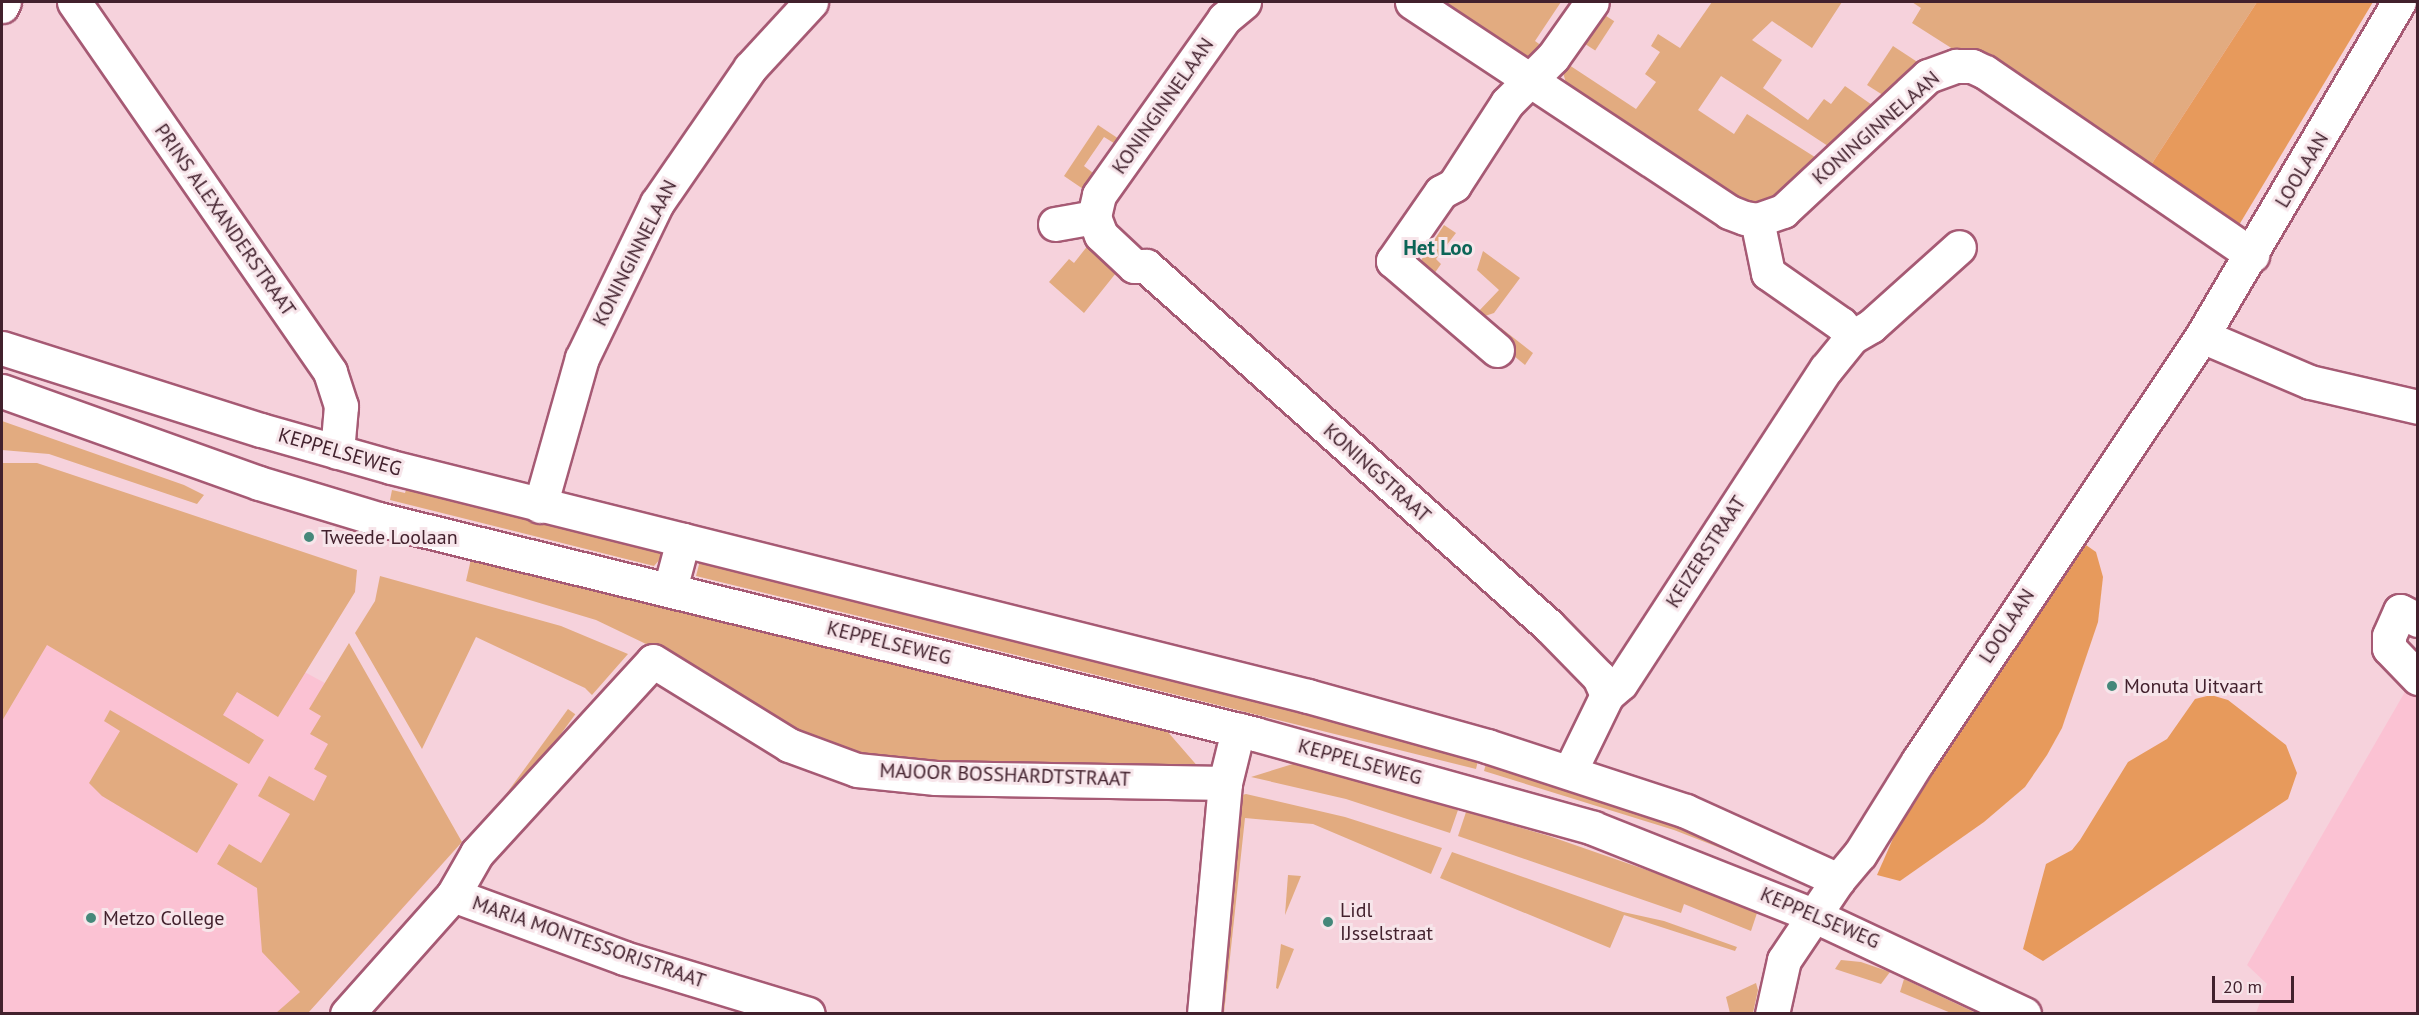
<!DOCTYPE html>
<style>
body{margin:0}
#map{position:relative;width:2419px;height:1015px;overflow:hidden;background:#f6d2dc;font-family:"PT Sans",sans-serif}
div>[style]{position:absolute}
.built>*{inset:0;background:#fbc2d3}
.green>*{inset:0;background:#e2ab80;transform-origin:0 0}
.forest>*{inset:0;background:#e79a5c}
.roads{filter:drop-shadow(2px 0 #a65a74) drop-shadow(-2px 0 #a65a74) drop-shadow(0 2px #a65a74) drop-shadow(0 -2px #a65a74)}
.minor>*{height:33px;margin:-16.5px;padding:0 16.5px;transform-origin:16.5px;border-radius:16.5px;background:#fff}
.major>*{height:33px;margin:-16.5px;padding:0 16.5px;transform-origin:16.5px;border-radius:16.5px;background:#fff}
.dots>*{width:16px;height:16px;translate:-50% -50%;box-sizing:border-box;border:3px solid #f7e5ea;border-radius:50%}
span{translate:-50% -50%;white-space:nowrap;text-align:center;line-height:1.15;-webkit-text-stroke:6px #f7e5ea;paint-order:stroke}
.street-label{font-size:20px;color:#42212d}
.poi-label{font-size:20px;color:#42212d}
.left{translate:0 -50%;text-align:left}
.neighbourhood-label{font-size:21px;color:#0c6557;font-weight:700}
.frame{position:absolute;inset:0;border:3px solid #42212d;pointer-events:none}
.scale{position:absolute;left:2212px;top:976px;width:82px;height:27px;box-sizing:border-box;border:3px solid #42212d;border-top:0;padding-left:8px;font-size:18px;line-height:21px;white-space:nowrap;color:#42212d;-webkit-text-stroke:4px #f7e5ea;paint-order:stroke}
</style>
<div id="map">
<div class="built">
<div style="clip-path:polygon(86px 554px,349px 696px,440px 867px,308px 1013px,2px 1014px,2px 561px)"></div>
<div style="clip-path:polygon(2417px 671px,2417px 1013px,2256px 1013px,2267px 984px,2247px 965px)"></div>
</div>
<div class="green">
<div style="clip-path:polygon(1434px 2px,1561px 2px,1535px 41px,1549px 51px,1526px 62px)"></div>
<div style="clip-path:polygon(1712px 2px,1842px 2px,1812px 48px,1772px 21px,1752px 40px,1782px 60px,1763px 88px,1808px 120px,1824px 99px,1831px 104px,1845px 86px,1875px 107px,1831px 148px,1721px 76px,1698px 110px,1734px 134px,1747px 114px,1818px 159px,1772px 202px,1749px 208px,1568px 90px,1562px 69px,1566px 63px,1636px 109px,1656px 82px,1645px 74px,1660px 52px,1651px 46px,1658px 34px,1680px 48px)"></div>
<div style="clip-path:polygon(1912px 2px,2257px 2px,2151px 165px,1993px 57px,1956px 51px,1912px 23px,1921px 8px)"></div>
<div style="left:1600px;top:12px;width:17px;height:35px;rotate:33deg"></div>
<div style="clip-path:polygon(1893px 46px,1922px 65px,1886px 97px,1867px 85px)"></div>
<div style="clip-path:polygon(1098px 125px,1125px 143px,1122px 148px,1104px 137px,1084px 166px,1101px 179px,1086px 191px,1064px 176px)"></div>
<div style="clip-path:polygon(1444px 225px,1456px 233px,1436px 259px,1441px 264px,1434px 274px,1448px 287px,1418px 265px)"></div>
<div style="clip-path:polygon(1093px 239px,1116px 266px,1116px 273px,1084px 313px,1049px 282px,1069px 259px,1074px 263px)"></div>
<div style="clip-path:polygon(1483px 251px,1520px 278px,1494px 313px,1479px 318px,1476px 314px,1499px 290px,1477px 270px)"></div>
<div style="clip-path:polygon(1501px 328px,1533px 353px,1525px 365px,1508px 351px,1497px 333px)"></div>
<div style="clip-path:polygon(2px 421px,184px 485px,204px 495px,197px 504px,49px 454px,2px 450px)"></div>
<div style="clip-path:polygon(2px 463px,37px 463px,357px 570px,355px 592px,278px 717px,237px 692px,223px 715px,264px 740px,249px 764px,47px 645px,2px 721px)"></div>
<div style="clip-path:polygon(408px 483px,662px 551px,662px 557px,654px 566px,390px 500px,392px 490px,405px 493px)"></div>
<div style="clip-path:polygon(701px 557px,1480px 753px,1476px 769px,749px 589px,696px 576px)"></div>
<div style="clip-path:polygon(471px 559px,1167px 731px,1200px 769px,878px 761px,797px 734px,669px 655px,596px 620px,466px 581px)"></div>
<div style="clip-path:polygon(380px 576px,561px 626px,628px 654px,592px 695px,585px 688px,476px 637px,422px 749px,355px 633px,375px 601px)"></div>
<div style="clip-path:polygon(349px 643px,462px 842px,308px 1013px,276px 1013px,300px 992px,262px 952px,257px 888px,217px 864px,229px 844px,261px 863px,290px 814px,258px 796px,269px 776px,314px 801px,327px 776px,314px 769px,328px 744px,310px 734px,321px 716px,309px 709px)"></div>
<div style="left:568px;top:709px;width:9px;height:152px;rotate:36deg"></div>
<div style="clip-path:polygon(110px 710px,238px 784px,197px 853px,102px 796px,89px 783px,120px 731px,104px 721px)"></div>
<div style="clip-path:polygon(1488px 756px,1616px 797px,1792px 876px,1674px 830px,1484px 771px)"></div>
<div style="clip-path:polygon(1296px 763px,1458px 810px,1450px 833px,1346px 799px,1251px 777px)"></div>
<div style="clip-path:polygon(1246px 794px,1345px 817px,1442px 848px,1431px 874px,1313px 824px,1245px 818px,1224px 1013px,1218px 1014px,1238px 796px)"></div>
<div style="clip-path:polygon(1466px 812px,1549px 836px,1707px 891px,1757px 913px,1751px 931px,1684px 904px,1681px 913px,1458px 836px)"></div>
<div style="clip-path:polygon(1452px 852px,1623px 912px,1664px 921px,1737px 947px,1735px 951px,1624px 915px,1610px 948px,1440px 878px)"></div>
<div style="clip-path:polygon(1288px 875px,1301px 876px,1285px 915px)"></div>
<div style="clip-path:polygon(1281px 944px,1294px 949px,1278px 989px,1276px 988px)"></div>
<div style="clip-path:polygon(1841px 960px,1861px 962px,1890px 972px,1881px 984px,1835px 969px)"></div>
<div style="clip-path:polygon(1904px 979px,1976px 1013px,1951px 1013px,1900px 992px)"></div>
<div style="clip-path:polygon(1756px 983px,1758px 990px,1753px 1013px,1730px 1013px,1726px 997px)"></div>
</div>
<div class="forest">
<div style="clip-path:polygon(2257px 2px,2373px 2px,2239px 225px,2151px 165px)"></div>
<div style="clip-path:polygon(2086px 545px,2096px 552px,2103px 577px,2098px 622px,2062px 728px,2047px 755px,2025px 787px,1984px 822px,1900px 881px,1877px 875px,1899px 825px)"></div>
<div style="clip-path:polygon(2211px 695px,2228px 700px,2286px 745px,2297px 773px,2288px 799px,2043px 961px,2023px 949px,2046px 864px,2072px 850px,2080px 840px,2128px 762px,2167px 739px,2195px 699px)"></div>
</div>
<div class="roads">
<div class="minor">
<div style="left:74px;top:2px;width:450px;rotate:55.3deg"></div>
<div style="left:330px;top:372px;width:36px;rotate:72deg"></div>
<div style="left:341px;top:406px;width:46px;rotate:95deg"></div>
<div style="left:1244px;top:2px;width:26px;rotate:140deg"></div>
<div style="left:1224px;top:19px;width:216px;rotate:125.4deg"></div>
<div style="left:1099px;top:195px;width:23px;rotate:103deg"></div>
<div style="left:1094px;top:217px;width:19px;rotate:69deg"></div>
<div style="left:1101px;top:235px;width:45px;rotate:43.2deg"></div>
<div style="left:1134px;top:266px;width:12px"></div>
<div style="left:1146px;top:266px;width:540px;rotate:41.77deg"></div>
<div style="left:1549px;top:626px;width:71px;rotate:45.6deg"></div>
<div style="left:1599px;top:677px;width:20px;rotate:66deg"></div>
<div style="left:1412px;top:2px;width:380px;rotate:33.5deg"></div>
<div style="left:1729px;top:212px;width:17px;rotate:21deg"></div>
<div style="left:1745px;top:218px;width:12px;rotate:9deg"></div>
<div style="left:1757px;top:220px;width:28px;rotate:-19deg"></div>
<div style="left:1783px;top:211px;width:198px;rotate:-43deg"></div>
<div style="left:1928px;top:76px;width:30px;rotate:-20deg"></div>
<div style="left:1956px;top:66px;width:16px"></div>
<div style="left:1972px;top:66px;width:14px;rotate:25deg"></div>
<div style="left:1985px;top:72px;width:324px;rotate:34.4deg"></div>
<div style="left:2px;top:6px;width:4px;rotate:-63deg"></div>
<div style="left:1757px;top:220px;width:54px;rotate:78.3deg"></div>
<div style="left:1768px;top:273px;width:89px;rotate:34.9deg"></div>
<div style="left:1841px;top:324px;width:17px;rotate:50deg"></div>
<div style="left:1055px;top:224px;width:40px;rotate:-10deg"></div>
<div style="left:2202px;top:336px;width:117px;rotate:23.1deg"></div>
<div style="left:2310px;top:382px;width:111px;rotate:13deg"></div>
<div style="left:2px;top:348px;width:272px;rotate:17.6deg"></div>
<div style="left:261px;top:430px;width:135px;rotate:15.9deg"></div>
<div style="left:391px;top:467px;width:945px;rotate:14.02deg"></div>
<div style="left:1308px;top:696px;width:186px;rotate:15.6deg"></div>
<div style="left:1487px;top:746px;width:209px;rotate:18.1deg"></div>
<div style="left:1686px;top:811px;width:167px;rotate:24.4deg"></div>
<div style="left:1497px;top:350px;width:137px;rotate:-139.4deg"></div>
<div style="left:1393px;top:261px;width:84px;rotate:-55.2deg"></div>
<div style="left:1441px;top:192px;width:15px;rotate:-28deg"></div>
<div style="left:1454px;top:185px;width:98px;rotate:-57.1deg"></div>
<div style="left:1507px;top:103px;width:65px;rotate:-45deg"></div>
<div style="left:1553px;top:57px;width:67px;rotate:-54.7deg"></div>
<div style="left:540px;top:506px;width:154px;rotate:-74.2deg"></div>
<div style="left:582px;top:358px;width:172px;rotate:-64.2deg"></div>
<div style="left:657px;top:203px;width:164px;rotate:-55.4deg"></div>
<div style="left:750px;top:68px;width:90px;rotate:-47.3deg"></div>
<div style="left:670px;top:589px;width:51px;rotate:-75.1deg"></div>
<div style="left:2418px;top:620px;width:20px;rotate:-153deg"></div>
<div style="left:2400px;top:611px;width:27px;rotate:114deg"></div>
<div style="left:2389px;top:636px;width:12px;rotate:90deg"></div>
<div style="left:2389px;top:648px;width:42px;rotate:46deg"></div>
<div style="left:1570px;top:771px;width:85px;rotate:-64deg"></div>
<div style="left:1607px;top:695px;width:18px;rotate:-41deg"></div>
<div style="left:1621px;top:683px;width:375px;rotate:-56.9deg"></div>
<div style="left:1826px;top:369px;width:41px;rotate:-50.9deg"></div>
<div style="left:1852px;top:337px;width:22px;rotate:-30deg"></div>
<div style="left:1871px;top:326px;width:118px;rotate:-41.9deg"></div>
<div style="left:453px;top:895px;width:48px;rotate:-60.3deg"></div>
<div style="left:477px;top:853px;width:260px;rotate:-47.5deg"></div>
<div style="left:653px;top:661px;width:160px;rotate:31.7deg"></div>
<div style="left:789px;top:745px;width:72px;rotate:20.2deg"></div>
<div style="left:857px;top:770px;width:79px;rotate:5.8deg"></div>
<div style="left:936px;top:778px;width:289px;rotate:1deg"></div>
<div style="left:347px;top:1014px;width:159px;rotate:-48.3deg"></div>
<div style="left:453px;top:895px;width:182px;rotate:20.2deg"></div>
<div style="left:624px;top:958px;width:192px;rotate:16.9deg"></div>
<div style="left:1204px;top:1014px;width:232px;rotate:-84.8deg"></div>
<div style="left:1225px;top:783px;width:55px;rotate:-76.2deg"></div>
<div style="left:1772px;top:1014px;width:55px;rotate:-77.5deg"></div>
<div style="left:1784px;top:960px;width:97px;rotate:-56deg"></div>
<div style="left:1838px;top:880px;width:34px;rotate:-50deg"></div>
<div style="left:1860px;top:854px;width:110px;rotate:-58.1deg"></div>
<div style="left:1918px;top:761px;width:511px;rotate:-56.25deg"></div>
<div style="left:2202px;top:336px;width:388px;rotate:-59.5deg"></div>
</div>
<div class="major">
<div style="left:2px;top:391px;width:273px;rotate:19.7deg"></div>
<div style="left:259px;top:483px;width:124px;rotate:16.8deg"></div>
<div style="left:378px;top:519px;width:903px;rotate:13.77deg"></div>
<div style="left:1255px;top:734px;width:351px;rotate:15.5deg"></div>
<div style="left:1593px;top:828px;width:237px;rotate:21.6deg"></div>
<div style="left:1813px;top:915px;width:233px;rotate:25.1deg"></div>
</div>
</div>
<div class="dots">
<div style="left:309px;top:537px;background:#45887a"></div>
<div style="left:2112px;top:686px;background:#45887a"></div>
<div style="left:91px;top:918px;background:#45887a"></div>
<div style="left:1328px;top:922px;background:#45887a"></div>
</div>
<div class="street-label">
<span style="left:1163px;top:106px;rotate:-55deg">KONINGINNELAAN</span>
<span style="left:1876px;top:128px;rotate:-41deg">KONINGINNELAAN</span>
<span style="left:2302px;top:170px;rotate:-59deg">LOOLAAN</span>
<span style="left:225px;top:220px;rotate:55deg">PRINS ALEXANDERSTRAAT</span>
<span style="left:635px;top:253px;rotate:-63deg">KONINGINNELAAN</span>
<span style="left:340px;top:452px;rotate:16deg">KEPPELSEWEG</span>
<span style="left:1377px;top:473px;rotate:42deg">KONINGSTRAAT</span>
<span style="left:1706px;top:552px;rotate:-57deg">KEIZERSTRAAT</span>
<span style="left:2007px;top:626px;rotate:-57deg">LOOLAAN</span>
<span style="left:889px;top:643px;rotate:14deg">KEPPELSEWEG</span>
<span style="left:1360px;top:762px;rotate:15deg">KEPPELSEWEG</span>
<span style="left:1005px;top:775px;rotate:2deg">MAJOOR BOSSHARDTSTRAAT</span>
<span style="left:1820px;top:918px;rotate:23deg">KEPPELSEWEG</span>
<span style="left:589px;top:942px;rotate:19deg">MARIA MONTESSORISTRAAT</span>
</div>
<div class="poi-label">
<span class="left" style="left:321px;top:537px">Tweede Loolaan</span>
<span class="left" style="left:2124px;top:686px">Monuta Uitvaart</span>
<span class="left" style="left:1340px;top:922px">Lidl<br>IJsselstraat</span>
<span class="left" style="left:103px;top:918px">Metzo College</span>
</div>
<div class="neighbourhood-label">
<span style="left:1438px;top:248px">Het Loo</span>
</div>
<div class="frame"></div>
<div class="scale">20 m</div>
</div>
